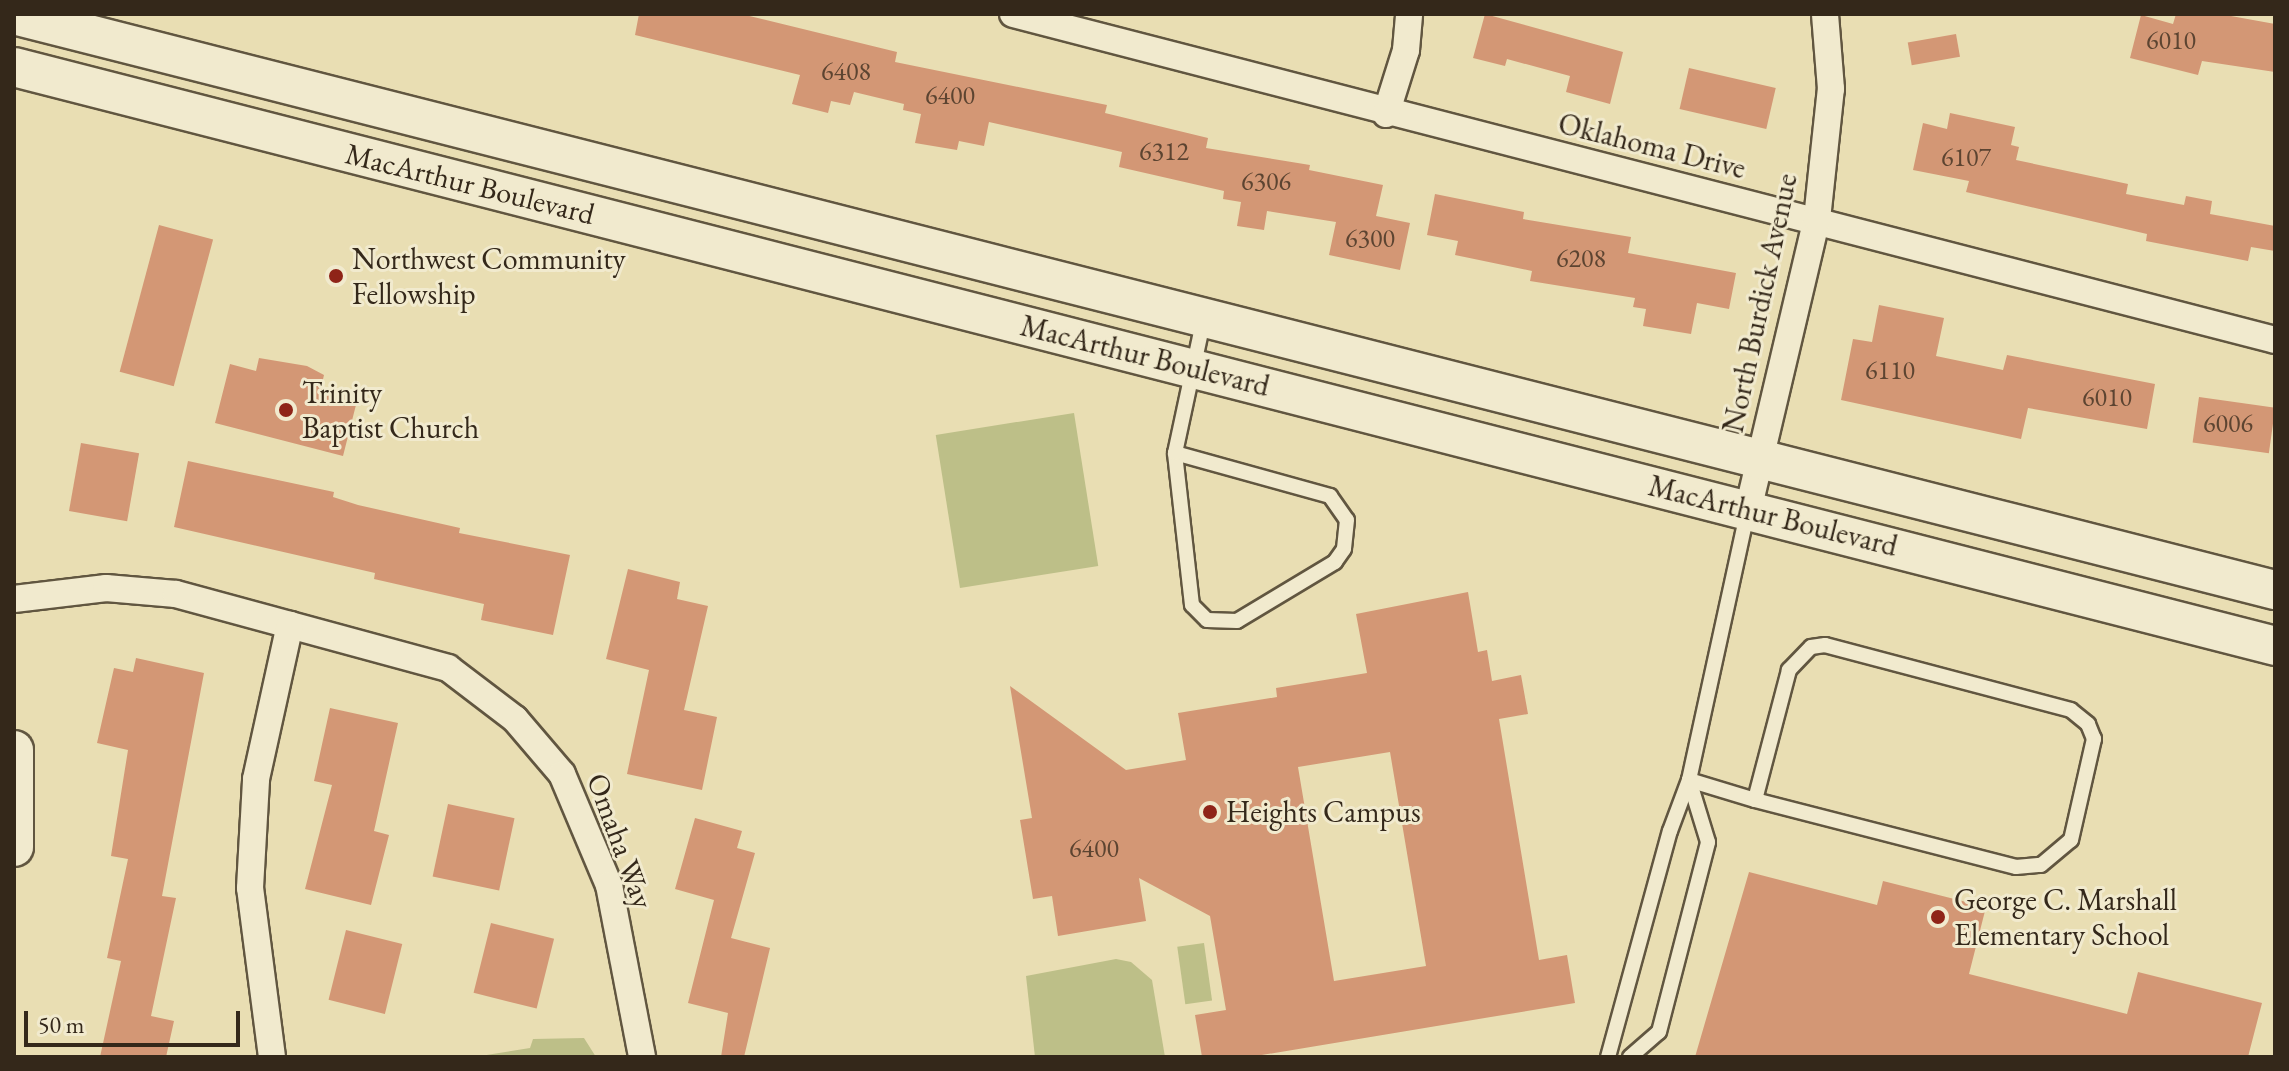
<!DOCTYPE html>
<style>
body{margin:0}
#map{position:relative;width:2289px;height:1071px;overflow:hidden;background:#e9deb3;font-family:"EB Garamond",serif}
div>[style]{position:absolute}
.green>*{inset:0;background:#bdbf88;transform-origin:0 0}
.building>*{inset:0;background:#d39775;transform-origin:0 0}
.roads{filter:drop-shadow(2px 0 #615640) drop-shadow(-2px 0 #615640) drop-shadow(0 2px #615640) drop-shadow(0 -2px #615640)}
.lane>*{height:14px;margin:-7px;padding:0 7px;transform-origin:7px;border-radius:7px;background:#f1eace}
.street>*{height:26px;margin:-13px;padding:0 13px;transform-origin:13px;border-radius:13px;background:#f1eace}
.secondary>*{height:38px;margin:-19px;padding:0 19px;transform-origin:19px;border-radius:19px;background:#f1eace}
.dots>*{width:22px;height:22px;translate:-50% -50%;box-sizing:border-box;border:4px solid #f1eace;border-radius:50%}
span{translate:-50% -50%;white-space:nowrap;text-align:center;line-height:1.15;-webkit-text-stroke:6px #f1eace;paint-order:stroke}
.number-label{font-size:26px;color:#5c4431}
.number-label span{-webkit-text-stroke-width:0}
.street-label{font-size:30px;color:#34281a}
.poi-label{font-size:30px;color:#34281a}
.left{translate:0 -50%;text-align:left}
.frame{position:absolute;inset:0;border:16px solid #34281a;pointer-events:none}
.scale{position:absolute;left:24px;top:1011px;width:216px;height:36px;box-sizing:border-box;border:4px solid #34281a;border-top:0;padding-left:10px;font-size:24px;line-height:28px;white-space:nowrap;color:#34281a;-webkit-text-stroke:6px #f1eace;paint-order:stroke}
</style>
<div id="map">
<div class="green">
<div style="left:1074px;top:413px;width:155px;height:140px;rotate:81deg"></div>
<div style="left:1204px;top:943px;width:58px;height:27px;rotate:82deg"></div>
<div style="clip-path:polygon(1116px 959px,1131px 962px,1152px 980px,1165px 1057px,1035px 1057px,1026px 976px)"></div>
<div style="clip-path:polygon(584px 1038px,596px 1057px,474px 1057px,530px 1048px,533px 1039px)"></div>
</div>
<div class="building">
<div style="clip-path:polygon(639px 14px,741px 14px,897px 52px,895px 62px,1107px 105px,1105px 113px,1208px 138px,1206px 148px,1310px 165px,1309px 170px,1383px 185px,1376px 216px,1410px 223px,1400px 270px,1329px 255px,1336px 222px,1267px 211px,1264px 230px,1237px 226px,1241px 202px,1223px 199px,1224px 191px,1119px 167px,1122px 152px,989px 122px,984px 146px,959px 141px,957px 150px,915px 143px,921px 114px,903px 110px,904px 104px,854px 92px,850px 105px,831px 101px,828px 113px,792px 104px,800px 75px,635px 35px)"></div>
<div style="clip-path:polygon(1485px 14px,1623px 52px,1610px 104px,1566px 92px,1570px 76px,1507px 59px,1505px 66px,1473px 58px)"></div>
<div style="clip-path:polygon(2176px 14px,2220px 14px,2275px 24px,2275px 72px,2202px 61px,2198px 75px,2130px 58px,2141px 15px,2173px 24px)"></div>
<div style="left:1956px;top:34px;width:23px;height:49px;rotate:80deg"></div>
<div style="left:1689px;top:68px;width:89px;height:42px;rotate:13deg"></div>
<div style="clip-path:polygon(1950px 113px,2015px 127px,2011px 145px,2019px 147px,2016px 160px,2128px 184px,2126px 194px,2184px 205px,2186px 196px,2212px 201px,2210px 214px,2275px 226px,2275px 251px,2251px 247px,2248px 261px,2146px 241px,2147px 234px,1966px 192px,1969px 181px,1913px 170px,1923px 123px,1947px 129px)"></div>
<div style="clip-path:polygon(1435px 194px,1524px 212px,1523px 219px,1631px 237px,1628px 253px,1736px 273px,1729px 309px,1697px 303px,1691px 334px,1643px 326px,1646px 309px,1633px 307px,1635px 298px,1530px 281px,1532px 271px,1455px 255px,1458px 241px,1427px 235px)"></div>
<div style="left:159px;top:225px;width:56px;height:152px;rotate:15deg"></div>
<div style="clip-path:polygon(1879px 305px,1944px 318px,1936px 356px,2003px 370px,2007px 355px,2155px 384px,2147px 429px,2028px 408px,2021px 439px,1841px 400px,1853px 339px,1872px 342px)"></div>
<div style="clip-path:polygon(259px 358px,307px 366px,324px 375px,321px 388px,358px 397px,343px 456px,215px 423px,230px 364px,256px 371px)"></div>
<div style="left:2199px;top:397px;width:77px;height:46px;rotate:8deg"></div>
<div style="left:81px;top:443px;width:59px;height:69px;rotate:10deg"></div>
<div style="clip-path:polygon(188px 461px,334px 492px,333px 497px,358px 505px,460px 528px,459px 533px,570px 555px,553px 635px,481px 620px,484px 604px,374px 579px,375px 573px,174px 527px)"></div>
<div style="clip-path:polygon(628px 569px,680px 582px,677px 599px,708px 606px,684px 710px,717px 717px,702px 790px,627px 774px,649px 670px,606px 659px)"></div>
<div style="clip-path:polygon(evenodd,1468px 592px,1478px 652px,1487px 650px,1492px 681px,1521px 675px,1528px 714px,1499px 719px,1539px 960px,1567px 955px,1575px 1003px,1250px 1057px,1202px 1057px,1195px 1015px,1226px 1010px,1210px 916px,1139px 878px,1146px 921px,1058px 936px,1052px 896px,1033px 899px,1020px 820px,1032px 818px,1010px 686px,1126px 770px,1186px 760px,1178px 713px,1277px 697px,1276px 688px,1367px 673px,1356px 614px,1468px 592px,1390px 752px,1426px 966px,1334px 981px,1298px 767px,1390px 752px)"></div>
<div style="clip-path:polygon(136px 658px,204px 673px,162px 896px,176px 898px,151px 1016px,174px 1021px,166px 1057px,100px 1057px,121px 961px,107px 958px,128px 859px,111px 856px,128px 750px,97px 743px,114px 668px,133px 672px)"></div>
<div style="clip-path:polygon(330px 708px,398px 723px,374px 831px,389px 835px,371px 905px,305px 889px,332px 785px,314px 781px)"></div>
<div style="left:448px;top:804px;width:68px;height:74px;rotate:12deg"></div>
<div style="clip-path:polygon(695px 818px,742px 831px,737px 848px,755px 853px,731px 938px,770px 948px,744px 1057px,721px 1057px,728px 1013px,688px 1003px,714px 900px,675px 889px)"></div>
<div style="clip-path:polygon(1749px 872px,1877px 905px,1883px 881px,1986px 907px,1969px 974px,2127px 1014px,2138px 972px,2262px 1003px,2248px 1057px,1695px 1057px)"></div>
<div style="left:491px;top:923px;width:65px;height:72px;rotate:14deg"></div>
<div style="left:346px;top:930px;width:58px;height:72px;rotate:14deg"></div>
</div>
<div class="roads">
<div class="lane">
<div style="left:1175px;top:453px;width:161px;rotate:15.5deg"></div>
<div style="left:1330px;top:496px;width:29px;rotate:55deg"></div>
<div style="left:1347px;top:520px;width:29px;rotate:96deg"></div>
<div style="left:1344px;top:549px;width:16px;rotate:125deg"></div>
<div style="left:1335px;top:562px;width:114px;rotate:149deg"></div>
<div style="left:1237px;top:621px;width:30px;rotate:-178deg"></div>
<div style="left:1207px;top:620px;width:21px;rotate:-135deg"></div>
<div style="left:1192px;top:605px;width:153px;rotate:-96.4deg"></div>
<div style="left:1175px;top:453px;width:138px;rotate:-77.9deg"></div>
<div style="left:1689px;top:780px;width:69px;rotate:16.9deg"></div>
<div style="left:1755px;top:800px;width:269px;rotate:14.4deg"></div>
<div style="left:2016px;top:867px;width:25px;rotate:-5deg"></div>
<div style="left:2041px;top:865px;width:39px;rotate:-40deg"></div>
<div style="left:2071px;top:840px;width:104px;rotate:-77.2deg"></div>
<div style="left:2094px;top:739px;width:16px;rotate:-112deg"></div>
<div style="left:2088px;top:724px;width:22px;rotate:-141deg"></div>
<div style="left:2071px;top:710px;width:254px;rotate:-165.2deg"></div>
<div style="left:1825px;top:645px;width:14px;rotate:172deg"></div>
<div style="left:1811px;top:647px;width:32px;rotate:134deg"></div>
<div style="left:1789px;top:670px;width:134px;rotate:104.7deg"></div>
<div style="left:1608px;top:1057px;width:234px;rotate:-74.7deg"></div>
<div style="left:1670px;top:831px;width:54px;rotate:-69.6deg"></div>
<div style="left:1689px;top:780px;width:272px;rotate:-77.7deg"></div>
<div style="left:1630px;top:1057px;width:38px;rotate:-41deg"></div>
<div style="left:1659px;top:1032px;width:196px;rotate:-75.5deg"></div>
<div style="left:1708px;top:842px;width:65px;rotate:-107deg"></div>
</div>
<div class="street">
<div style="left:1013px;top:14px;width:1303px;rotate:14.48deg"></div>
<div style="left:1386px;top:114px;width:67px;rotate:-72.6deg"></div>
<div style="left:1406px;top:50px;width:36px;rotate:-85deg"></div>
<div style="left:1748px;top:510px;width:299px;rotate:-76.7deg"></div>
<div style="left:1817px;top:219px;width:131px;rotate:-83.9deg"></div>
<div style="left:1831px;top:89px;width:75px;rotate:-94.6deg"></div>
<div style="left:14px;top:599px;width:93px;rotate:-6.8deg"></div>
<div style="left:106px;top:588px;width:70px;rotate:4.9deg"></div>
<div style="left:176px;top:594px;width:282px;rotate:15.2deg"></div>
<div style="left:448px;top:668px;width:84px;rotate:37.3deg"></div>
<div style="left:515px;top:719px;width:72px;rotate:49.5deg"></div>
<div style="left:562px;top:774px;width:121px;rotate:67.1deg"></div>
<div style="left:609px;top:885px;width:175px;rotate:79.1deg"></div>
<div style="left:272px;top:1057px;width:170px;rotate:-97.4deg"></div>
<div style="left:250px;top:888px;width:109px;rotate:-86.8deg"></div>
<div style="left:256px;top:779px;width:158px;rotate:-77.6deg"></div>
</div>
<div class="secondary">
<div style="left:14px;top:15px;width:2333px;rotate:14.27deg"></div>
<div style="left:14px;top:67px;width:2334px;rotate:14.36deg"></div>
<div style="left:14px;top:750px;width:97px;rotate:90deg"></div>
</div>
</div>
<div class="dots">
<div style="left:336px;top:276px;background:#8f2418"></div>
<div style="left:286px;top:410px;background:#8f2418"></div>
<div style="left:1210px;top:812px;background:#8f2418"></div>
<div style="left:1938px;top:917px;background:#8f2418"></div>
</div>
<div class="number-label">
<span style="left:2171px;top:41px">6010</span>
<span style="left:846px;top:72px">6408</span>
<span style="left:950px;top:96px">6400</span>
<span style="left:1164px;top:152px">6312</span>
<span style="left:1966px;top:158px">6107</span>
<span style="left:1266px;top:182px">6306</span>
<span style="left:1370px;top:239px">6300</span>
<span style="left:1581px;top:259px">6208</span>
<span style="left:1890px;top:371px">6110</span>
<span style="left:2107px;top:398px">6010</span>
<span style="left:2228px;top:424px">6006</span>
<span style="left:1094px;top:849px">6400</span>
</div>
<div class="street-label">
<span style="left:1652px;top:146px;rotate:14deg">Oklahoma Drive</span>
<span style="left:470px;top:184px;rotate:14deg">MacArthur Boulevard</span>
<span style="left:1760px;top:303px;rotate:-78deg">North Burdick Avenue</span>
<span style="left:1145px;top:356px;rotate:14deg">MacArthur Boulevard</span>
<span style="left:1773px;top:516px;rotate:14deg">MacArthur Boulevard</span>
<span style="left:620px;top:841px;rotate:70deg">Omaha Way</span>
</div>
<div class="poi-label">
<span class="left" style="left:352px;top:276px">Northwest Community<br>Fellowship</span>
<span class="left" style="left:302px;top:410px">Trinity<br>Baptist Church</span>
<span class="left" style="left:1226px;top:812px">Heights Campus</span>
<span class="left" style="left:1954px;top:917px">George C. Marshall<br>Elementary School</span>
</div>
<div class="frame"></div>
<div class="scale">50 m</div>
</div>
